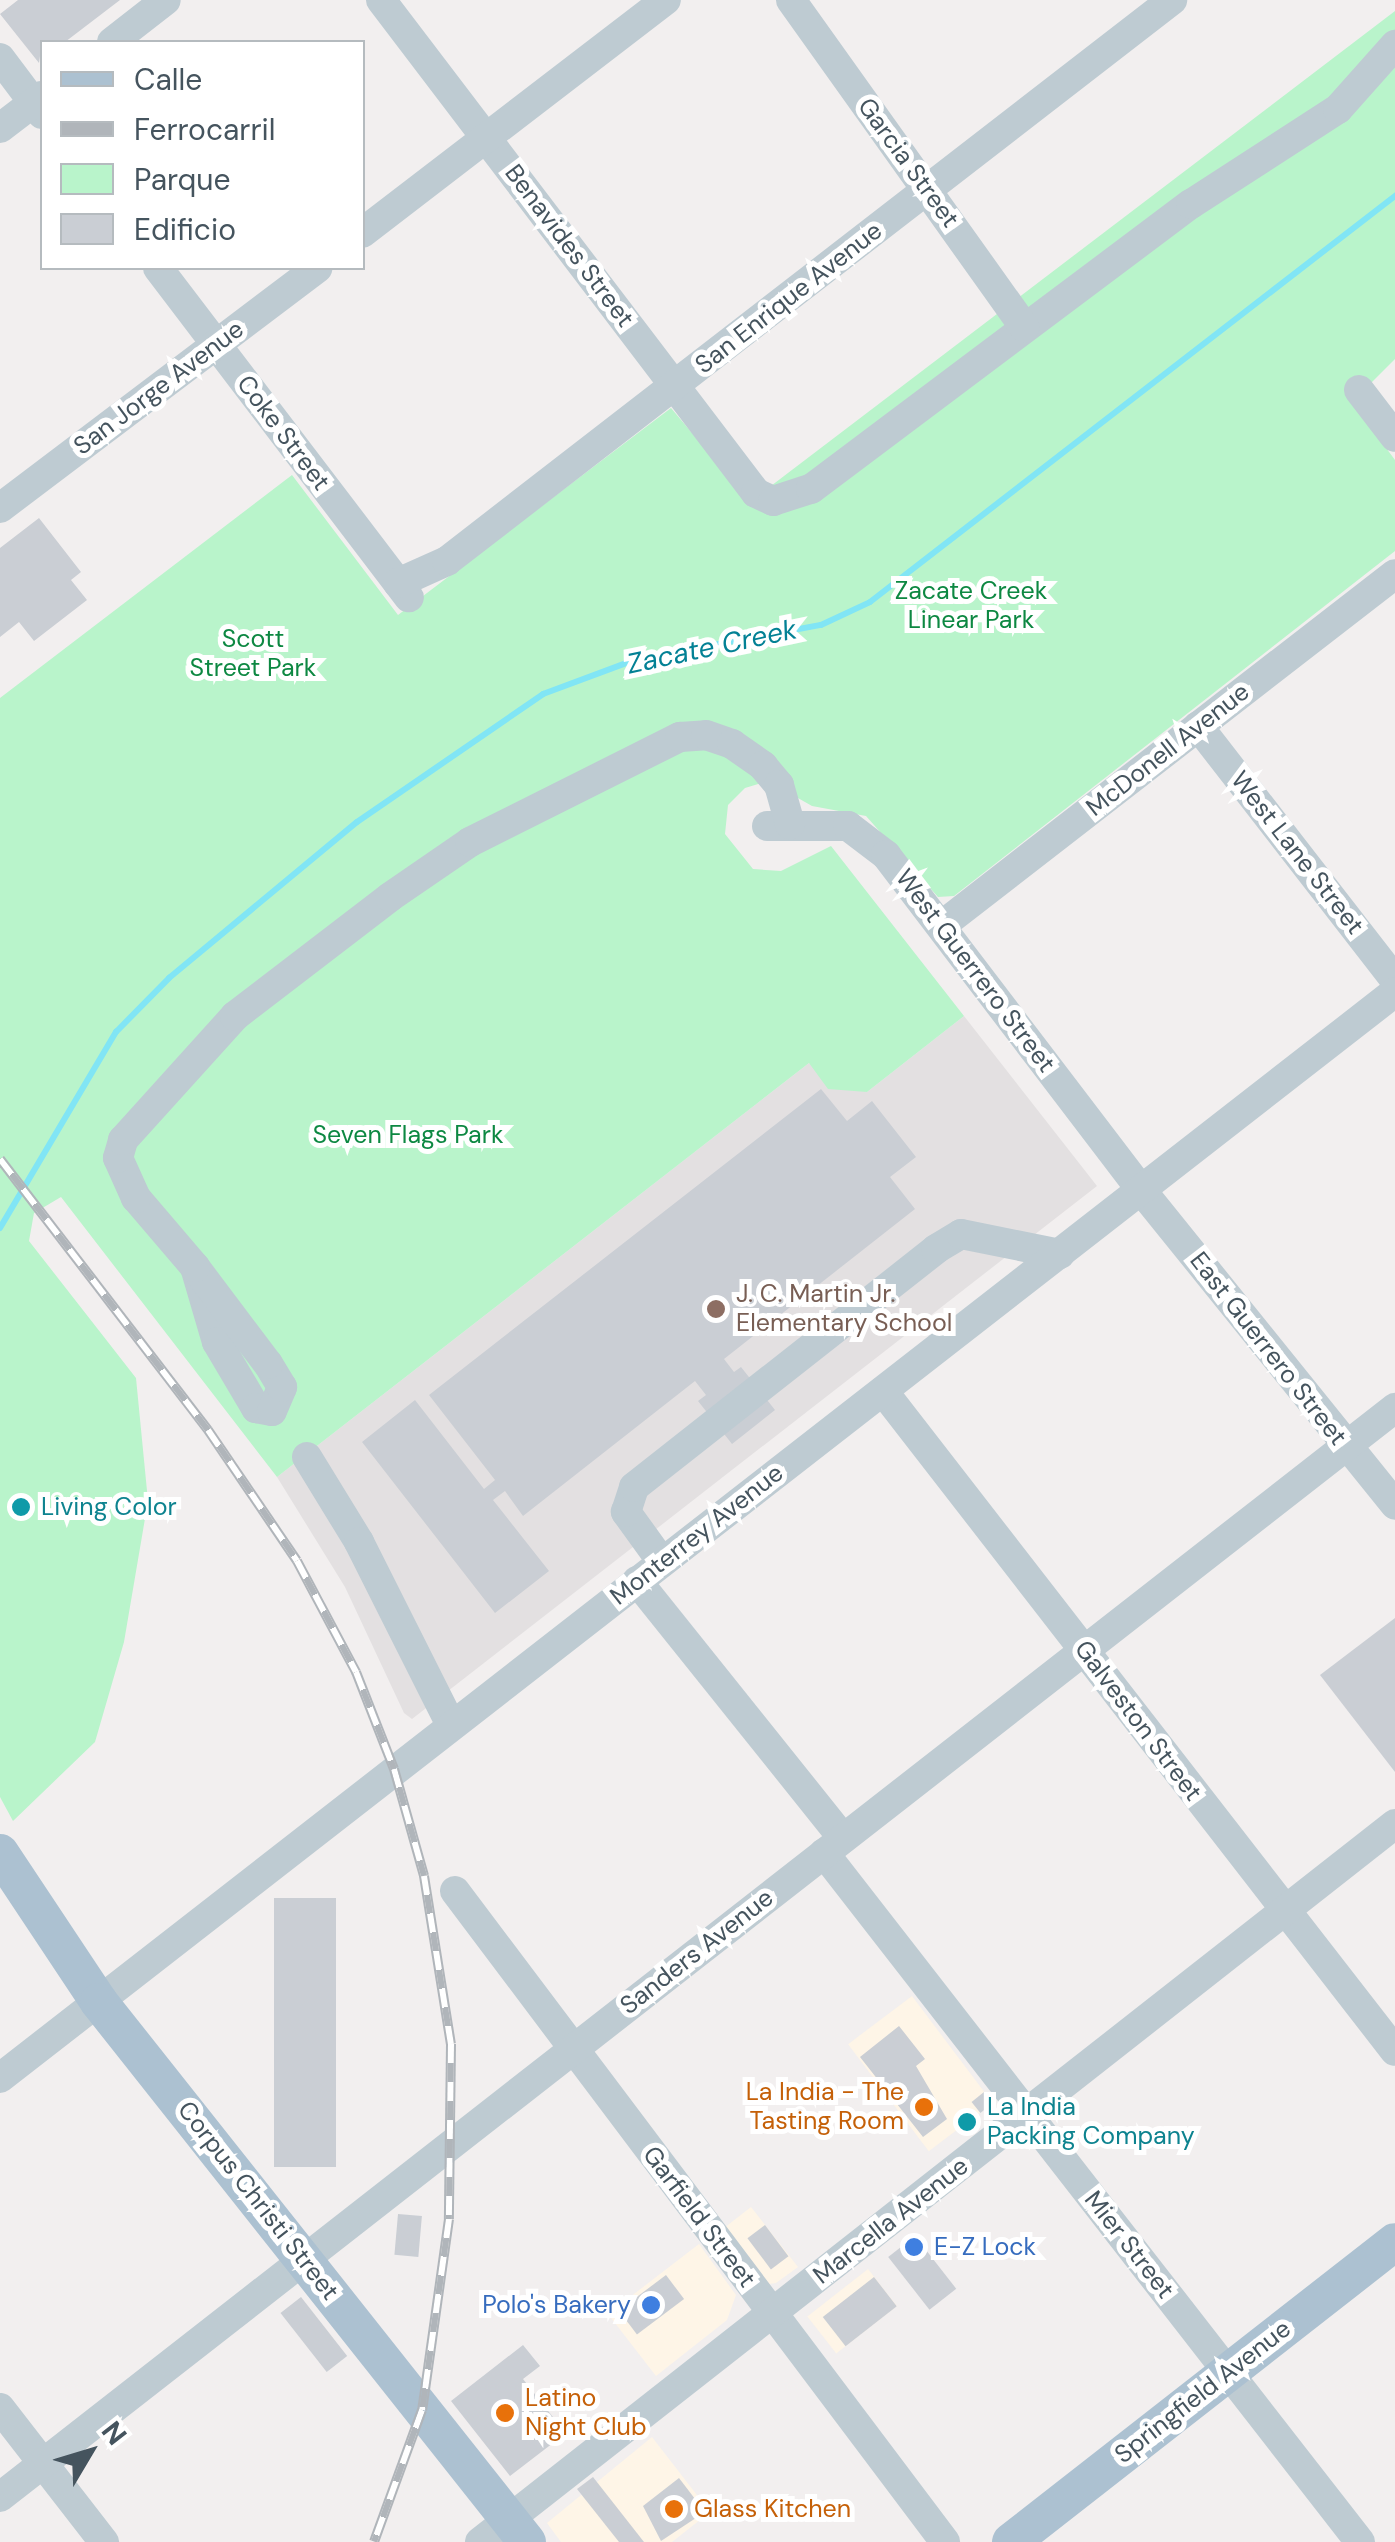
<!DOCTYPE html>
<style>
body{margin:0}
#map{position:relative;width:1395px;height:2542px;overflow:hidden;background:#f2efef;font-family:"DM Sans",sans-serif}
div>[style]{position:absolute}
.commercial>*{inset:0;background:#fef5e7;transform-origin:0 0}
.education>*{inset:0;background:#e3e0e1}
.green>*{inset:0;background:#b9f4cb}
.stream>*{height:6px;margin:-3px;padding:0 3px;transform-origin:3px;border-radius:3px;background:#81e5f5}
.building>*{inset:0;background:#caced4;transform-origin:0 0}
.minor>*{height:30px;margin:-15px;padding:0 15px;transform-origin:15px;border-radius:15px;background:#becbd2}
.major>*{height:38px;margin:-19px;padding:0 19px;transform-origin:19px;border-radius:19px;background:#acc1d1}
.rail>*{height:10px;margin-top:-5px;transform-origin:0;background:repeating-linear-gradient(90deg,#fff 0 19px,#b0b5ba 0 38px);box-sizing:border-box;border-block:2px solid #b0b5ba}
.dots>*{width:28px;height:28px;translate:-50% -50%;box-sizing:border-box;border:5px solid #fff;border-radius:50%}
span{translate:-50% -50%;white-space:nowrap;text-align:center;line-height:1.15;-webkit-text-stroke:10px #fff;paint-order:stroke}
.street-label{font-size:25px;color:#45545e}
.park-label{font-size:25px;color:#0d8842}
.education-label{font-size:25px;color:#785e54}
.left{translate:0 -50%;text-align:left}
.culture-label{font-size:25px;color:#0d838f}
.food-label{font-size:25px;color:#c56008}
.right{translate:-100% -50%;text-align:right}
.shop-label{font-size:25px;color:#366cbe}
.water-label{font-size:28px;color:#038195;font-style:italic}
.legend{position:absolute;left:40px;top:40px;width:325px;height:230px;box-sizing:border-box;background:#fff;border:2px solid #b5bbbf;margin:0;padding:12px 18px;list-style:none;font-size:30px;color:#45545e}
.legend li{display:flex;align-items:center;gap:20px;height:50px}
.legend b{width:50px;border:2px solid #b5bbbf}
.north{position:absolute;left:40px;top:2402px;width:100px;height:100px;-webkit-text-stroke:8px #fff;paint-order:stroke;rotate:52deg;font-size:28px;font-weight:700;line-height:40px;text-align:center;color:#45545e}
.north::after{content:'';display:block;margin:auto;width:35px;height:45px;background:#45545e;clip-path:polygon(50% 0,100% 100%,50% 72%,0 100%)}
</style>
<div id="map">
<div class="commercial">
<div style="left:912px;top:1996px;width:134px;height:80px;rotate:53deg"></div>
<div style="clip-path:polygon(751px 2207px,798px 2267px,776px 2283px,769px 2284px,724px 2228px)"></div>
<div style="clip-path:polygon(699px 2244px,736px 2295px,727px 2320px,656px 2376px,608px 2314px)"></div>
<div style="left:868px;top:2269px;width:47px;height:77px;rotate:52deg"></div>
<div style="clip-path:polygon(652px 2437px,710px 2512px,672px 2542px,561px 2542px,547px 2523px)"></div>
</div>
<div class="education">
<div style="clip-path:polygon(964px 1016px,1097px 1186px,412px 1719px,404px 1713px,345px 1587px,277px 1477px,809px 1063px,867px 1092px)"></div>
</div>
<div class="green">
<div style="clip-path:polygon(1395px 11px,1395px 359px,1352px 402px,1395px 460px,1395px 551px,954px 896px,938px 897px,866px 816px,812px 806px,768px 781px,745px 788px,728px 805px,725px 834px,753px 869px,781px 871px,831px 846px,964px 1016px,867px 1092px,828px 1089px,809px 1063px,277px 1477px,61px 1197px,34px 1213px,29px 1241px,136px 1378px,148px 1501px,124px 1642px,95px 1742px,13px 1821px,0 1797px,0 698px,292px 475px,398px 615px,671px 408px,750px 502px)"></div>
</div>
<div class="stream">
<div style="left:0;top:1228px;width:228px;rotate:-59.4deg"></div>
<div style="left:116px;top:1032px;width:76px;rotate:-45.5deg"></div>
<div style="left:169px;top:978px;width:244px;rotate:-39.7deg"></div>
<div style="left:357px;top:822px;width:226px;rotate:-34.5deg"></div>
<div style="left:543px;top:694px;width:100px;rotate:-20.4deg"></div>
<div style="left:637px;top:659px;width:187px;rotate:-10.5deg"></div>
<div style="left:821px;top:625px;width:54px;rotate:-25.1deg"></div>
<div style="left:870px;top:602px;width:664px;rotate:-37.72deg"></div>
</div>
<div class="building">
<div style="clip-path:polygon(18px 0,120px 0,65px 42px,42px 42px,39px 63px,0 14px)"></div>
<div style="clip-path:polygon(39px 518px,81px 572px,71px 580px,87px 600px,34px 641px,19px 622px,0 637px,0 548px)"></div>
<div style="clip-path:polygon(821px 1089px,847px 1121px,872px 1101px,916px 1157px,890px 1177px,915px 1209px,724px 1359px,734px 1372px,741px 1367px,775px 1410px,732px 1444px,698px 1401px,706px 1395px,695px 1381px,523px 1516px,505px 1491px,493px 1500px,549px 1571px,495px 1613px,362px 1442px,415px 1400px,484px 1489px,495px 1480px,429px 1395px)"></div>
<div style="clip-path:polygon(1395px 1618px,1395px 1772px,1320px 1675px)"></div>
<div style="left:274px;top:1898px;width:62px;height:269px"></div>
<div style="clip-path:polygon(899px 2026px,925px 2059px,916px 2066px,947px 2119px,923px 2137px,860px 2057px)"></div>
<div style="left:984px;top:2092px;width:14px;height:16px;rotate:51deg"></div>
<div style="left:398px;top:2214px;width:24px;height:41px;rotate:5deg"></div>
<div style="left:765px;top:2225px;width:39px;height:22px;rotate:53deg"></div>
<div style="left:915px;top:2236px;width:67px;height:34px;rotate:52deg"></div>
<div style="left:666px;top:2275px;width:30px;height:59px;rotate:53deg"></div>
<div style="left:874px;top:2277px;width:37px;height:65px;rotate:52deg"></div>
<div style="left:301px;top:2297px;width:75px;height:26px;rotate:52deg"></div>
<div style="clip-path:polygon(523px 2345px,540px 2366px,523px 2379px,560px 2426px,547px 2436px,553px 2443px,510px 2476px,451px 2401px)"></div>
<div style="clip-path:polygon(593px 2477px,644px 2542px,619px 2542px,577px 2489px)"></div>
<div style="clip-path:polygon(679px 2478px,705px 2512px,661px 2541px,643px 2506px)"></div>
</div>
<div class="minor">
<div style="left:381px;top:0;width:619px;rotate:52.74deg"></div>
<div style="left:756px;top:493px;width:19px;rotate:25deg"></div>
<div style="left:773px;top:501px;width:40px;rotate:-18deg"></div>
<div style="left:811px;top:489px;width:475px;rotate:-36.9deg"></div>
<div style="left:1191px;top:204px;width:175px;rotate:-32.9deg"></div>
<div style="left:1338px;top:109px;width:86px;rotate:-48.3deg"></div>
<div style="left:791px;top:0;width:402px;rotate:54.5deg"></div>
<div style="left:112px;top:42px;width:68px;rotate:-37.9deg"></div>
<div style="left:0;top:58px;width:70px;rotate:53.1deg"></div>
<div style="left:0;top:128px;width:53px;rotate:-37.3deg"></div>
<div style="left:362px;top:233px;width:383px;rotate:-37.5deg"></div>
<div style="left:158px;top:268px;width:414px;rotate:52.7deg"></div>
<div style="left:1359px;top:390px;width:59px;rotate:52.5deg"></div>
<div style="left:0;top:508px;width:398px;rotate:-37.1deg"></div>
<div style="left:398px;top:583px;width:54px;rotate:-24.2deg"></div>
<div style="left:447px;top:561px;width:917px;rotate:-37.73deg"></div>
<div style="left:1198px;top:726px;width:321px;rotate:52.2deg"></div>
<div style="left:767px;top:826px;width:81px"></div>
<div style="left:848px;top:826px;width:48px;rotate:37.3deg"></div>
<div style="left:886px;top:855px;width:422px;rotate:52.7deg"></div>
<div style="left:1142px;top:1191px;width:403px;rotate:51.1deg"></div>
<div style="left:941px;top:926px;width:574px;rotate:-37.79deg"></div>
<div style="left:195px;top:1267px;width:78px;rotate:73.7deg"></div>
<div style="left:217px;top:1342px;width:77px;rotate:59.4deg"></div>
<div style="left:256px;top:1408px;width:16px;rotate:11deg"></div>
<div style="left:272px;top:1411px;width:26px;rotate:-67deg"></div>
<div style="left:282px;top:1387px;width:27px;rotate:-121deg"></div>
<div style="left:268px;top:1364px;width:121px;rotate:-127deg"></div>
<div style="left:195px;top:1267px;width:91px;rotate:-130.5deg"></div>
<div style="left:136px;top:1198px;width:44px;rotate:-114.2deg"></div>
<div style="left:118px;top:1158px;width:19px;rotate:-74deg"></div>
<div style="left:123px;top:1140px;width:167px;rotate:-47.9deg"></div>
<div style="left:235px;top:1016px;width:195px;rotate:-37.5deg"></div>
<div style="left:390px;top:897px;width:97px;rotate:-34.5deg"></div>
<div style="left:470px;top:842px;width:235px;rotate:-26.6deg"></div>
<div style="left:680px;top:737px;width:26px;rotate:-4deg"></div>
<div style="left:706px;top:735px;width:28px;rotate:19deg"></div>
<div style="left:732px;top:744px;width:38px;rotate:35deg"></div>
<div style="left:763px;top:766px;width:25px;rotate:50deg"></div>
<div style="left:779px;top:785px;width:41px;rotate:74.2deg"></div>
<div style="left:883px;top:1391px;width:835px;rotate:52.2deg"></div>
<div style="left:307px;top:1457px;width:100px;rotate:58.5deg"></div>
<div style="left:359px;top:1542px;width:205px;rotate:63.3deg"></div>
<div style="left:662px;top:1562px;width:62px;rotate:-125.8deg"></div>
<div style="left:626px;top:1512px;width:26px;rotate:-72deg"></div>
<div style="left:634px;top:1487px;width:385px;rotate:-38.2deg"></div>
<div style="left:936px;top:1249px;width:29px;rotate:-31deg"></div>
<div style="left:961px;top:1234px;width:101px;rotate:11.4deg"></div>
<div style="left:637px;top:1581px;width:329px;rotate:51.3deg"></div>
<div style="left:824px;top:1853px;width:873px;rotate:52.12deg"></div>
<div style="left:455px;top:1891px;width:815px;rotate:53.03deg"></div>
<div style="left:0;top:2078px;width:1768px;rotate:-37.9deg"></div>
<div style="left:0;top:2408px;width:170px;rotate:52.2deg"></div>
<div style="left:0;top:2497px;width:1770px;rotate:-37.98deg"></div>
<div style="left:480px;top:2542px;width:1163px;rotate:-38.12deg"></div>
</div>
<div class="major">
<div style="left:0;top:1853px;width:179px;rotate:56.4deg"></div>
<div style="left:99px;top:2002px;width:689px;rotate:51.6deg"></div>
<div style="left:1011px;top:2542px;width:487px;rotate:-38deg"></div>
</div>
<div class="rail">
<div style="left:0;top:1159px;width:342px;rotate:52.5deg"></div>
<div style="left:208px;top:1430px;width:158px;rotate:55.8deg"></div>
<div style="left:297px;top:1561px;width:126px;rotate:62deg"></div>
<div style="left:356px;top:1672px;width:104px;rotate:68.6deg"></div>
<div style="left:394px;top:1769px;width:111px;rotate:74.3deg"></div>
<div style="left:424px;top:1876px;width:170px;rotate:80.9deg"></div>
<div style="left:451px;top:2044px;width:175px;rotate:90.7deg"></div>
<div style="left:449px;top:2219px;width:193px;rotate:98deg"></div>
<div style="left:422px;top:2410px;width:140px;rotate:110deg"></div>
</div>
<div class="dots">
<div style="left:716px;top:1309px;background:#8d6e63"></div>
<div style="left:21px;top:1507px;background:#0f9aa8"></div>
<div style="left:924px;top:2107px;background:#e8710a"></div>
<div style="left:967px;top:2122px;background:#0f9aa8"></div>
<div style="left:914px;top:2247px;background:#3f7fe0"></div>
<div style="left:651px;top:2305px;background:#3f7fe0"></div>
<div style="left:505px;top:2413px;background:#e8710a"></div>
<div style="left:674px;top:2509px;background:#e8710a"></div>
</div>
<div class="street-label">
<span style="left:908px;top:163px;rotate:54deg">Garcia Street</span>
<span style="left:569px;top:246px;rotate:53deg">Benavides Street</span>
<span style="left:789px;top:298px;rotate:-38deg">San Enrique Avenue</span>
<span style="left:159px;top:388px;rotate:-37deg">San Jorge Avenue</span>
<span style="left:283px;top:433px;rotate:53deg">Coke Street</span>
<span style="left:1168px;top:750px;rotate:-38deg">McDonell Avenue</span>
<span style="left:1297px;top:853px;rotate:52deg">West Lane Street</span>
<span style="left:975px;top:971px;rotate:53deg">West Guerrero Street</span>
<span style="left:1268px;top:1349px;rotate:52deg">East Guerrero Street</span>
<span style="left:697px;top:1535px;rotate:-38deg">Monterrey Avenue</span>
<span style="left:1138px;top:1721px;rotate:53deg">Galveston Street</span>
<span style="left:697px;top:1952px;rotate:-38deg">Sanders Avenue</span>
<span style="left:258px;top:2201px;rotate:52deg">Corpus Christi Street</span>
<span style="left:699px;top:2217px;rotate:53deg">Garfield Street</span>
<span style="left:891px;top:2221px;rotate:-38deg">Marcella Avenue</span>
<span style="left:1129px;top:2245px;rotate:52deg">Mier Street</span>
<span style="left:1203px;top:2392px;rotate:-38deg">Springfield Avenue</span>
</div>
<div class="park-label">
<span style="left:971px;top:606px">Zacate Creek<br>Linear Park</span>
<span style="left:253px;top:654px">Scott<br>Street Park</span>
<span style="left:408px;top:1135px">Seven Flags Park</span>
</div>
<div class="education-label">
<span class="left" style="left:736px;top:1309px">J. C. Martin Jr.<br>Elementary School</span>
</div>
<div class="culture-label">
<span class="left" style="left:41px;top:1507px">Living Color</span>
<span class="left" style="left:987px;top:2122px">La India<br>Packing Company</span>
</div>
<div class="food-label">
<span class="right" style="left:904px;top:2107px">La India - The<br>Tasting Room</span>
<span class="left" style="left:525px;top:2413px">Latino<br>Night Club</span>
<span class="left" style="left:694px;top:2509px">Glass Kitchen</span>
</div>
<div class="shop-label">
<span class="left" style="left:934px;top:2247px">E-Z Lock</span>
<span class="right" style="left:631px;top:2305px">Polo's Bakery</span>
</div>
<div class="water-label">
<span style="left:712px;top:647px;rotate:-12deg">Zacate Creek</span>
</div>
<ul class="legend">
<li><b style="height:12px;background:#acc1d1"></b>Calle</li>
<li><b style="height:12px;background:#b0b5ba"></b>Ferrocarril</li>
<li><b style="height:28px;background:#b9f4cb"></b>Parque</li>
<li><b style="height:28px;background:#caced4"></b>Edificio</li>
</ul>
<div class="north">N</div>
</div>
